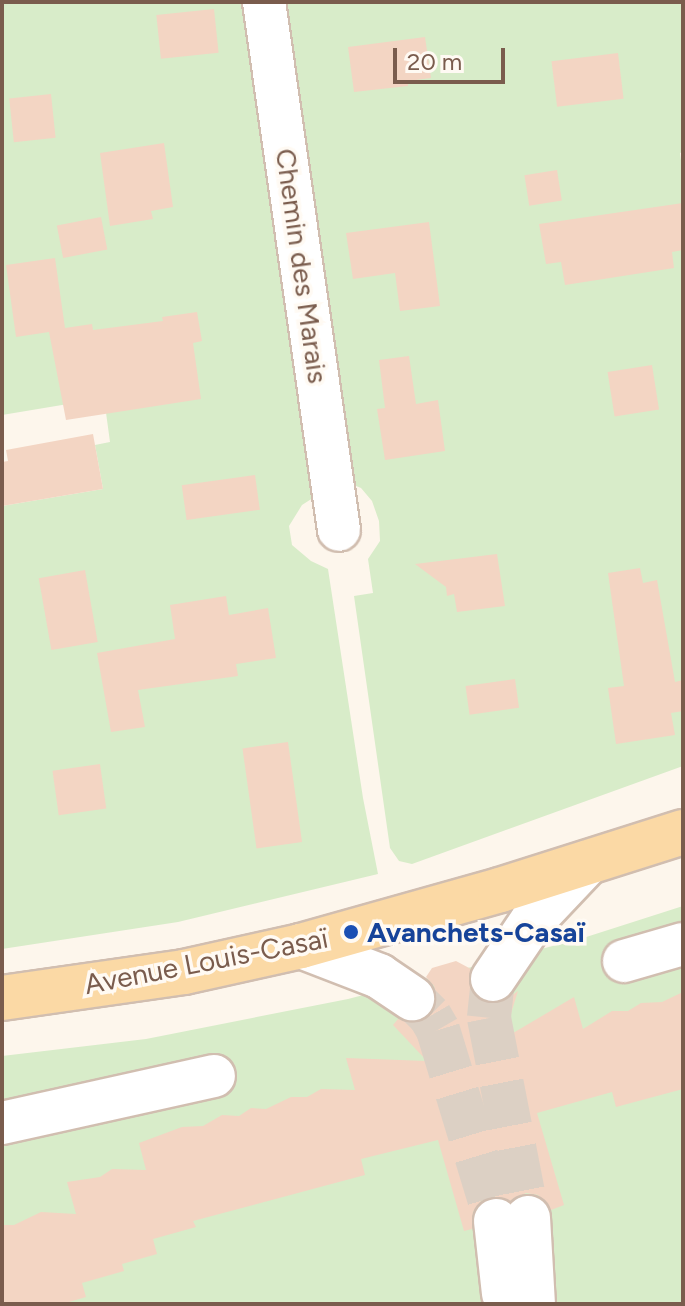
<!DOCTYPE html>
<meta charset="utf-8">
<style>
body{margin:0}
#map{position:relative;width:685px;height:1306px;overflow:hidden;background:#fdf6ec;font-family:Figtree,sans-serif}
div>[style]{position:absolute}
.green>*{inset:0;background:#d8ecc9}
.building>*{inset:0;background:#f3d5c3;transform-origin:0 0}
.tertiary-tunnel>*{height:44px;margin-top:-22px;transform-origin:0;background:repeating-linear-gradient(90deg,#dcd0c4 0 44px,transparent 0 66px)}
.roads{filter:drop-shadow(2px 0 #d1beb0) drop-shadow(-2px 0 #d1beb0) drop-shadow(0 2px #d1beb0) drop-shadow(0 -2px #d1beb0)}
.minor>*{height:42px;margin:-21px;padding:0 21px;transform-origin:21px;border-radius:21px;background:#fff}
.tertiary>*{height:44px;margin:-22px;padding:0 22px;transform-origin:22px;border-radius:22px;background:#fff}
.primary>*{height:44px;margin:-22px;padding:0 22px;transform-origin:22px;border-radius:22px;background:#fbd9a5}
.dots>*{width:22px;height:22px;translate:-50% -50%;box-sizing:border-box;border:4px solid #fffaf3;border-radius:50%}
span{translate:-50% -50%;white-space:nowrap;text-align:center;line-height:1.15;-webkit-text-stroke:7px #fffaf3;paint-order:stroke}
.street-label{font-size:28px;color:#7a5c4d}
.transit-label{font-size:28px;color:#164399;font-weight:700}
.left{translate:0 -50%;text-align:left}
.frame{position:absolute;inset:0;border:4px solid #7a5c4d;pointer-events:none}
.scale{position:absolute;left:393px;top:48px;width:112px;height:36px;box-sizing:border-box;border:4px solid #7a5c4d;border-top:0;padding-left:10px;font-size:24px;line-height:28px;white-space:nowrap;color:#7a5c4d;-webkit-text-stroke:6px #fffaf3;paint-order:stroke}
</style>
<div id="map">
<div class="green">
<div style="clip-path:polygon(2px 2px,243px 2px,316px 496px,302px 505px,289px 526px,292px 545px,311px 561px,328px 569px,363px 798px,378px 874px,178px 922px,2px 949px,2px 506px,103px 489px,95px 445px,110px 442px,104px 398px,2px 415px)"></div>
<div style="clip-path:polygon(281px 2px,683px 2px,683px 152px,680px 153px,683px 175px,683px 766px,412px 864px,399px 861px,390px 848px,354px 596px,373px 593px,368px 559px,380px 541px,379px 521px,372px 501px,361px 488px,349px 483px)"></div>
<div style="clip-path:polygon(683px 906px,683px 1304px,2px 1304px,2px 1056px,146px 1039px,348px 999px,580px 939px)"></div>
</div>
<div class="building">
<div style="left:214px;top:9px;width:44px;height:58px;rotate:84deg"></div>
<div style="clip-path:polygon(425px 37px,431px 78px,408px 81px,408px 86px,354px 92px,348px 47px)"></div>
<div style="left:618px;top:53px;width:46px;height:67px;rotate:83deg"></div>
<div style="left:51px;top:94px;width:44px;height:42px;rotate:84deg"></div>
<div style="clip-path:polygon(164px 143px,173px 207px,151px 211px,153px 219px,110px 226px,100px 153px)"></div>
<div style="left:557px;top:170px;width:31px;height:33px;rotate:81deg"></div>
<div style="clip-path:polygon(683px 203px,683px 250px,672px 252px,674px 268px,565px 285px,561px 262px,546px 264px,539px 224px)"></div>
<div style="left:101px;top:217px;width:33px;height:45px;rotate:79deg"></div>
<div style="clip-path:polygon(429px 222px,440px 306px,400px 311px,395px 273px,353px 279px,346px 233px)"></div>
<div style="clip-path:polygon(55px 258px,65px 328px,92px 324px,93px 330px,163px 321px,162px 317px,197px 312px,202px 341px,193px 343px,201px 399px,66px 420px,49px 332px,16px 337px,6px 265px)"></div>
<div style="clip-path:polygon(409px 356px,416px 404px,438px 400px,445px 451px,385px 460px,377px 409px,385px 408px,379px 360px)"></div>
<div style="left:652px;top:365px;width:45px;height:45px;rotate:81deg"></div>
<div style="clip-path:polygon(93px 434px,103px 489px,2px 506px,2px 462px,8px 461px,6px 450px)"></div>
<div style="left:255px;top:475px;width:35px;height:74px;rotate:82deg"></div>
<div style="clip-path:polygon(497px 554px,505px 606px,457px 612px,454px 594px,447px 596px,446px 587px,415px 564px)"></div>
<div style="clip-path:polygon(640px 568px,643px 583px,657px 580px,675px 682px,683px 680px,683px 711px,671px 713px,675px 735px,616px 744px,608px 688px,624px 686px,608px 573px)"></div>
<div style="left:85px;top:570px;width:73px;height:47px;rotate:80deg"></div>
<div style="clip-path:polygon(226px 596px,229px 615px,268px 608px,276px 658px,236px 664px,238px 676px,138px 690px,145px 727px,111px 732px,97px 653px,175px 639px,170px 605px)"></div>
<div style="left:515px;top:679px;width:29px;height:50px;rotate:82deg"></div>
<div style="left:288px;top:742px;width:101px;height:46px;rotate:82deg"></div>
<div style="left:100px;top:764px;width:45px;height:48px;rotate:82deg"></div>
<div style="clip-path:polygon(456px 961px,471px 969px,470px 989px,480px 1000px,490px 1004px,503px 1002px,518px 991px,503px 1039px,574px 997px,583px 1029px,612px 1011px,628px 1011px,641px 1003px,662px 1002px,683px 992px,683px 1089px,616px 1107px,612px 1092px,537px 1113px,564px 1205px,551px 1210px,538px 1195px,526px 1193px,510px 1201px,493px 1196px,481px 1201px,473px 1212px,472px 1229px,464px 1231px,438px 1140px,361px 1159px,365px 1175px,193px 1221px,196px 1227px,153px 1239px,157px 1254px,122px 1264px,124px 1271px,82px 1283px,86px 1297px,62px 1304px,2px 1304px,2px 1225px,14px 1225px,41px 1212px,76px 1214px,67px 1182px,100px 1177px,112px 1169px,146px 1170px,139px 1143px,182px 1127px,203px 1126px,222px 1115px,239px 1116px,251px 1108px,266px 1109px,291px 1097px,307px 1097px,321px 1089px,355px 1090px,346px 1058px,427px 1061px,393px 1025px,398px 1019px,411px 1023px,424px 1020px,432px 1012px,437px 999px,434px 986px,426px 977px,432px 968px)"></div>
</div>
<div class="tertiary-tunnel">
<div style="left:493px;top:979px;width:39px;rotate:96deg"></div>
<div style="left:489px;top:1018px;width:204px;rotate:79deg"></div>
<div style="left:412px;top:998px;width:25px;rotate:45deg"></div>
<div style="left:430px;top:1016px;width:16px;rotate:60deg"></div>
<div style="left:438px;top:1030px;width:200px;rotate:73.1deg"></div>
</div>
<div class="roads">
<div class="minor">
<div style="left:264px;top:2px;width:533px;rotate:81.92deg"></div>
<div style="left:624px;top:961px;width:61px;rotate:-16.1deg"></div>
<div style="left:2px;top:1123px;width:217px;rotate:-12.5deg"></div>
</div>
<div class="tertiary">
<div style="left:301px;top:946px;width:84px;rotate:21deg"></div>
<div style="left:379px;top:976px;width:40px;rotate:34deg"></div>
<div style="left:493px;top:979px;width:71px;rotate:-55.9deg"></div>
<div style="left:533px;top:920px;width:79px;rotate:-46.5deg"></div>
<div style="left:528px;top:1218px;width:86px;rotate:86.7deg"></div>
<div style="left:496px;top:1221px;width:73px;rotate:83.7deg"></div>
</div>
<div class="primary">
<div style="left:2px;top:998px;width:184px;rotate:-8.1deg"></div>
<div style="left:184px;top:972px;width:120px;rotate:-12.5deg"></div>
<div style="left:301px;top:946px;width:207px;rotate:-15.7deg"></div>
<div style="left:500px;top:890px;width:192px;rotate:-17.6deg"></div>
</div>
</div>
<div class="dots">
<div style="left:351px;top:932px;background:#1a4fb4"></div>
</div>
<div class="street-label">
<span style="left:302px;top:266px;rotate:82deg">Chemin des Marais</span>
<span style="left:206px;top:961px;rotate:-11deg">Avenue Louis-Casaï</span>
</div>
<div class="transit-label">
<span class="left" style="left:367px;top:932px">Avanchets-Casaï</span>
</div>
<div class="frame"></div>
<div class="scale">20 m</div>
</div>
